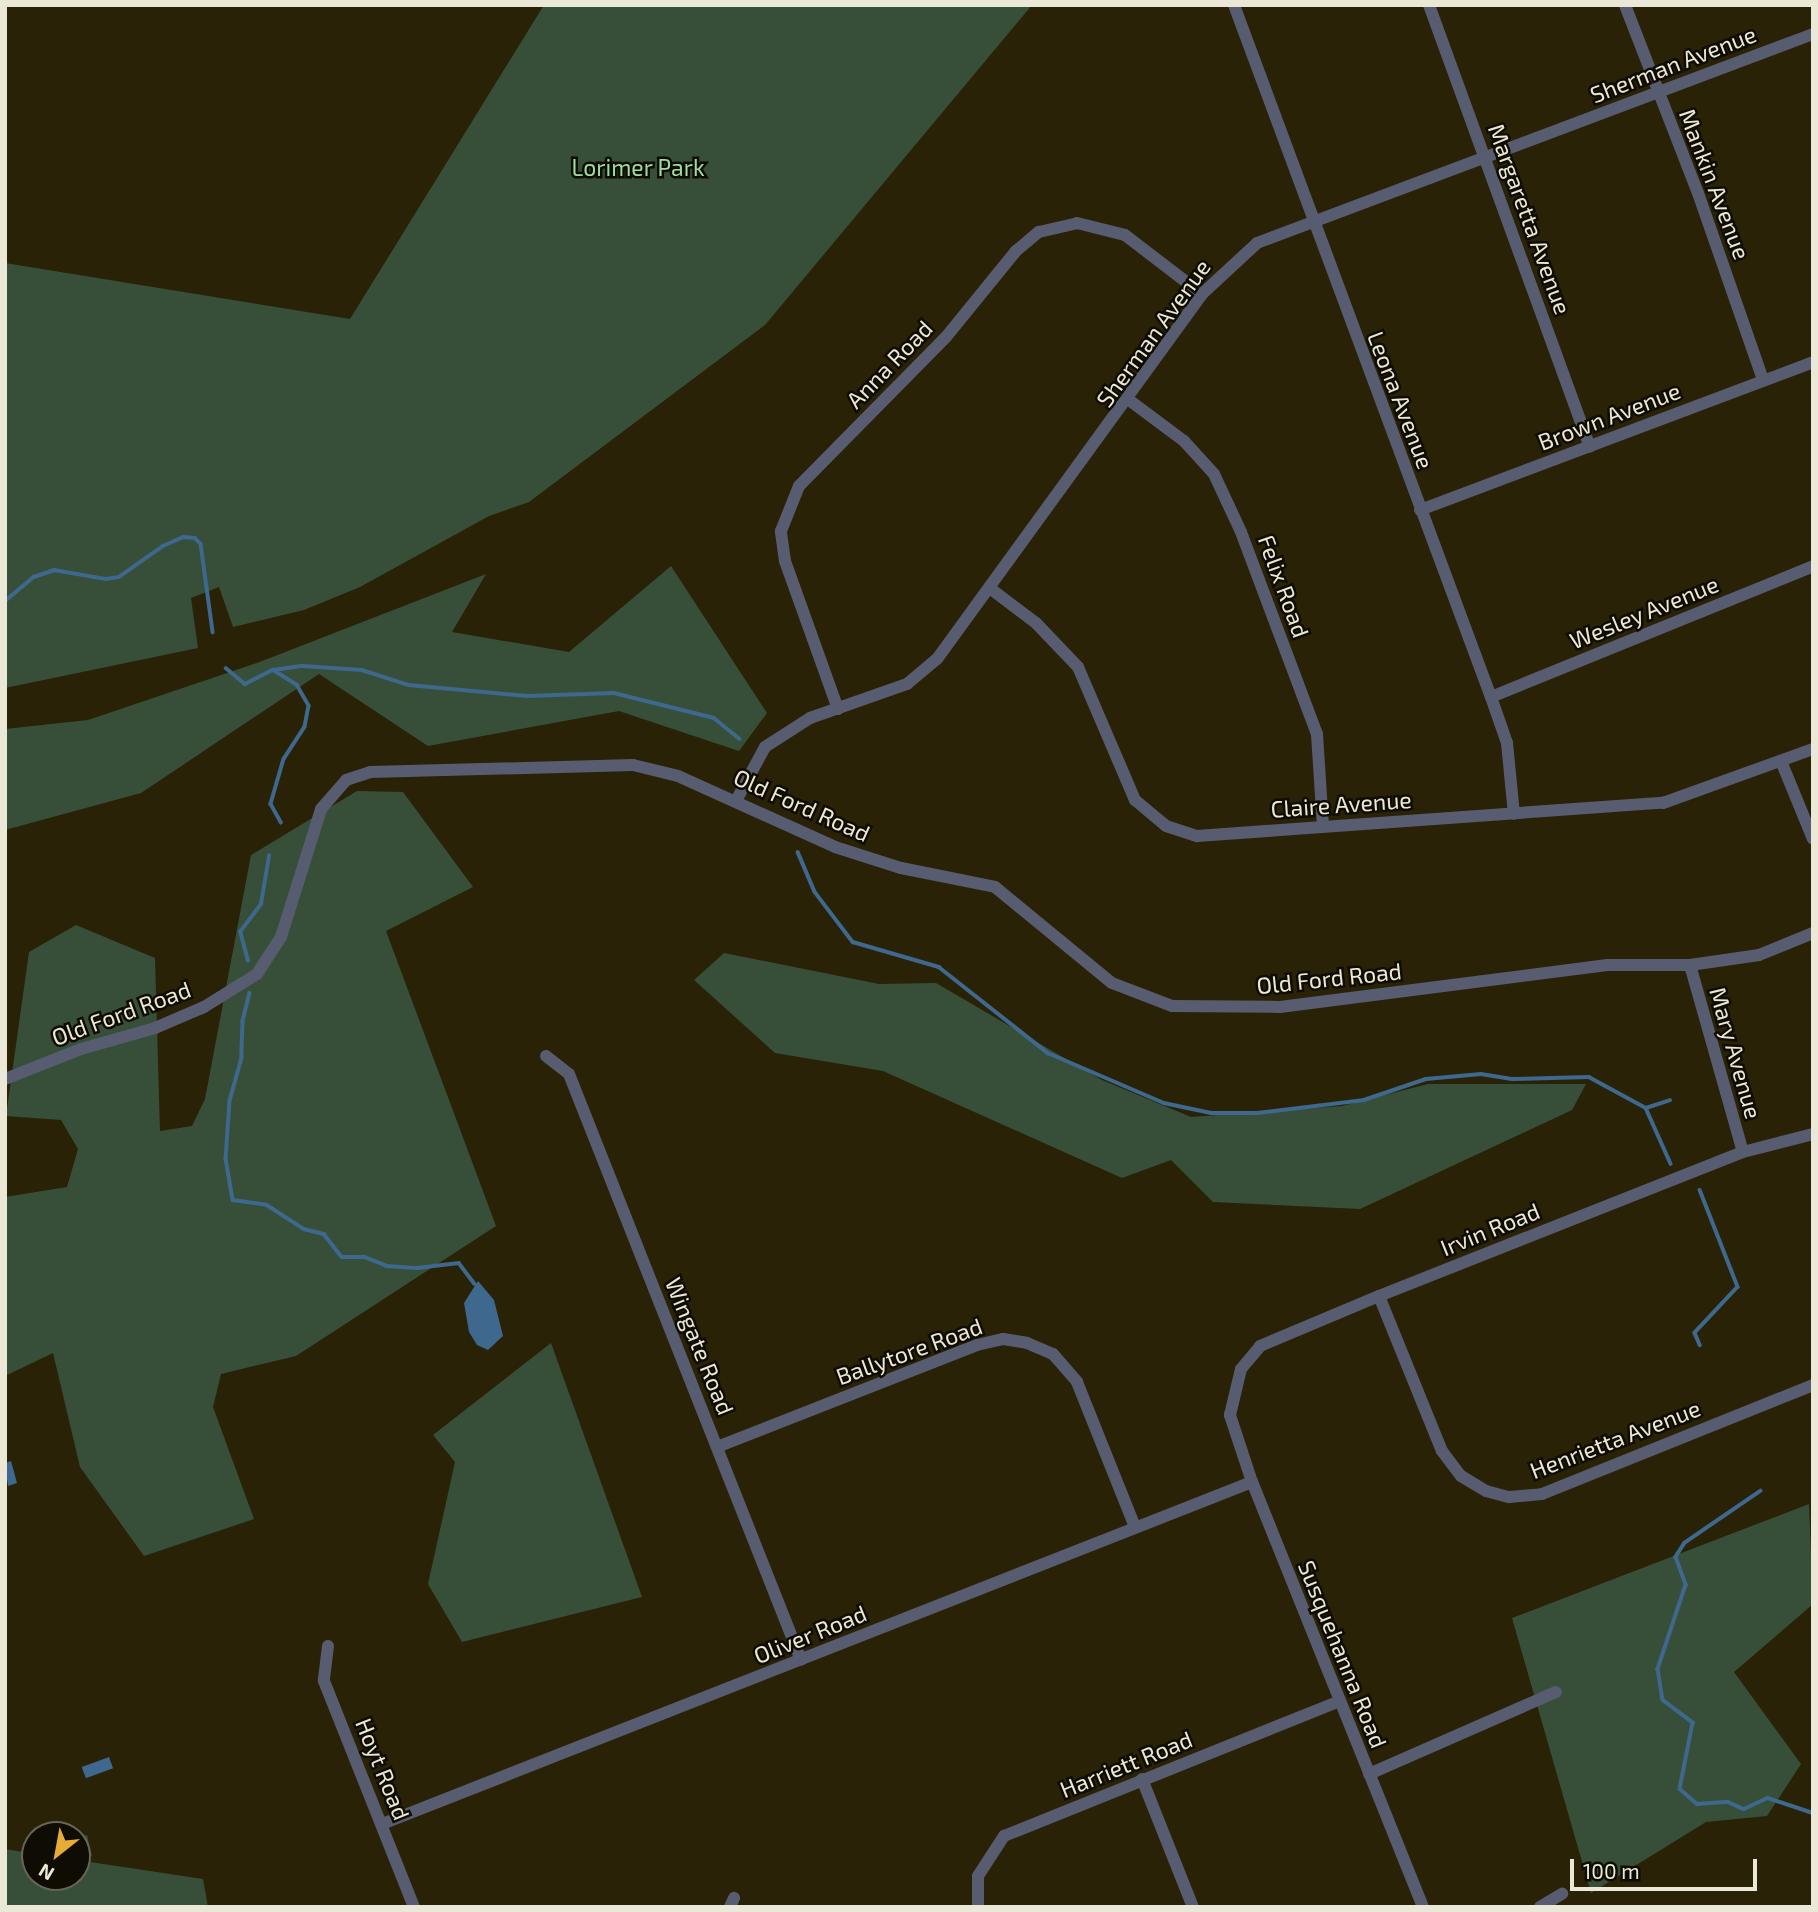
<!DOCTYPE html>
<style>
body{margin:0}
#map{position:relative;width:1818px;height:1912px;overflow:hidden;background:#292206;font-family:"Exo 2",sans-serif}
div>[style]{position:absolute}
.green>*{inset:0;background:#374f38}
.water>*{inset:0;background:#3e688d;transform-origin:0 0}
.stream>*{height:3.5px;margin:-1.75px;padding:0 1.75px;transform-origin:1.75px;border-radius:1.75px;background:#3e688d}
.minor>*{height:12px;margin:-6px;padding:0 6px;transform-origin:6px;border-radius:6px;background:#575c70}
span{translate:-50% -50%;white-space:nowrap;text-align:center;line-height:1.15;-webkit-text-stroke:5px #0f0c03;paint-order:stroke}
.street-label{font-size:23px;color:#ece8d7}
.park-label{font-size:23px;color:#9edca0}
.frame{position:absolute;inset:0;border:7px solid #ece8d7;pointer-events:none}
.north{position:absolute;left:21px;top:1821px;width:70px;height:70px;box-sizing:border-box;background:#0f0c03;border:2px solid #676458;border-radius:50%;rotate:211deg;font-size:19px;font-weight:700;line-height:28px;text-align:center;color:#ece8d7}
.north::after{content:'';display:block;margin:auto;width:24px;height:32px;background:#e7ac37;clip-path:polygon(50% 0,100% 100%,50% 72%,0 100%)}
.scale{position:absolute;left:1570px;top:1859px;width:187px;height:32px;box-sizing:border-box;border:4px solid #ece8d7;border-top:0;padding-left:9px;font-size:21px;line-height:24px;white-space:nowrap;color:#ece8d7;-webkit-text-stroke:5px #0f0c03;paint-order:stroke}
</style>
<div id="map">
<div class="green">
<div style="clip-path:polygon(544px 5px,1032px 5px,765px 325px,529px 502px,489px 516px,360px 587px,304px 610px,233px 627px,219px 587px,191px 598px,198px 648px,5px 688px,5px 263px,350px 319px)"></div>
<div style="clip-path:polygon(671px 566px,767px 713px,739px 751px,619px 711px,428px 746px,319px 674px,141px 793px,5px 830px,5px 729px,88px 720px,257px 663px,486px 574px,452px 632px,569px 652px)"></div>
<div style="clip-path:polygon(357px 791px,403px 792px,473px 887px,386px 931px,496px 1226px,296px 1356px,221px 1374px,213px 1407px,254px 1519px,144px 1556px,80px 1467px,53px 1353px,5px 1376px,5px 1197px,67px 1187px,78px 1149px,61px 1120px,6px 1116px,29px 952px,76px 925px,155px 958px,160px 1131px,192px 1126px,205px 1099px,251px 855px)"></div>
<div style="clip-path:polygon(724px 953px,879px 984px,936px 983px,1102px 1080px,1191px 1117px,1342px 1106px,1428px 1084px,1586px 1084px,1572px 1110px,1360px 1209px,1213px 1202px,1171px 1160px,1122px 1178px,883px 1071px,775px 1053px,694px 980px)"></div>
<div style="clip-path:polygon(551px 1343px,642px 1597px,462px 1642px,428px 1584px,455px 1462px,433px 1435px)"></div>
<div style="clip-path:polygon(1809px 1504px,1813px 1604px,1734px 1672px,1801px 1764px,1767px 1816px,1706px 1822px,1591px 1893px,1512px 1618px)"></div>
<div style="clip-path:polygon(87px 1835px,92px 1856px,77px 1859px,77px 1837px)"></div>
<div style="clip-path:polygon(5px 1849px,35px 1854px,35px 1877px,77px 1877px,77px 1860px,203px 1879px,208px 1907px,5px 1907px)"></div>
</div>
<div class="water">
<div style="clip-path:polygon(478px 1281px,494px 1300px,503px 1336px,488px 1350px,477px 1345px,469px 1332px,464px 1303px)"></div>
<div style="clip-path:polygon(11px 1461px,17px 1483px,8px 1486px,5px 1463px)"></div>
<div style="left:109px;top:1757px;width:12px;height:29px;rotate:70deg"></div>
</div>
<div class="stream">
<div style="left:5px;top:601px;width:38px;rotate:-40deg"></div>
<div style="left:34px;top:577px;width:21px;rotate:-19deg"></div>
<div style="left:54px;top:570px;width:53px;rotate:9.8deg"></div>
<div style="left:106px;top:579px;width:13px;rotate:-9deg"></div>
<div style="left:119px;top:577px;width:54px;rotate:-35.2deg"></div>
<div style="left:163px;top:546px;width:22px;rotate:-24deg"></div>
<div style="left:183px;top:537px;width:12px;rotate:5deg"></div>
<div style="left:195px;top:538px;width:8px;rotate:45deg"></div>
<div style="left:201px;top:544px;width:89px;rotate:82.2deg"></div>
<div style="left:226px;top:668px;width:25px;rotate:40deg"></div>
<div style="left:245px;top:684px;width:31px;rotate:-27deg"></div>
<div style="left:273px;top:670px;width:30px;rotate:-8deg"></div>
<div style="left:303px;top:666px;width:59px;rotate:3.9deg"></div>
<div style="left:362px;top:670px;width:49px;rotate:17.7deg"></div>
<div style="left:409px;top:685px;width:119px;rotate:5.3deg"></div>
<div style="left:527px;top:696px;width:87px;rotate:-2deg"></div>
<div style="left:614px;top:693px;width:103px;rotate:14deg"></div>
<div style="left:714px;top:718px;width:33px;rotate:39deg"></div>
<div style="left:275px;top:671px;width:26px;rotate:32deg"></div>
<div style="left:297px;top:685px;width:24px;rotate:60deg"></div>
<div style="left:309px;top:706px;width:21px;rotate:101deg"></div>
<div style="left:305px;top:727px;width:38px;rotate:123deg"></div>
<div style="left:284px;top:759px;width:47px;rotate:106.1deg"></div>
<div style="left:271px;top:804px;width:21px;rotate:61deg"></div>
<div style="left:798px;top:852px;width:43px;rotate:67deg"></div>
<div style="left:815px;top:892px;width:63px;rotate:52.8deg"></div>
<div style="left:853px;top:942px;width:90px;rotate:16.2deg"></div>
<div style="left:939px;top:967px;width:139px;rotate:38.3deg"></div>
<div style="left:1048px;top:1053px;width:126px;rotate:23.3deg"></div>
<div style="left:1164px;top:1103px;width:48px;rotate:12deg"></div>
<div style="left:1211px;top:1113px;width:46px"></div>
<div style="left:1257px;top:1113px;width:108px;rotate:-6.9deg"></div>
<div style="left:1364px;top:1100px;width:65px;rotate:-18.7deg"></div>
<div style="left:1426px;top:1079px;width:55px;rotate:-5.2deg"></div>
<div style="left:1481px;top:1074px;width:31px;rotate:9deg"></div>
<div style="left:1512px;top:1079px;width:77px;rotate:-1.5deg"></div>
<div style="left:1589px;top:1077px;width:65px;rotate:28.5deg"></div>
<div style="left:1646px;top:1108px;width:61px;rotate:65.9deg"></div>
<div style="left:248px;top:961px;width:30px;rotate:-105deg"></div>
<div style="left:240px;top:932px;width:35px;rotate:-53deg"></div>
<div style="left:261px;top:904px;width:49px;rotate:-80.5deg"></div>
<div style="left:250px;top:993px;width:29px;rotate:104deg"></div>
<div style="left:243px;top:1021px;width:37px;rotate:92deg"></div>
<div style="left:242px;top:1058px;width:45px;rotate:105.6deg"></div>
<div style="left:230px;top:1101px;width:58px;rotate:93.9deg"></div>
<div style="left:226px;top:1159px;width:42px;rotate:80.3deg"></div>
<div style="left:233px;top:1200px;width:34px;rotate:8deg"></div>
<div style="left:267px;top:1205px;width:44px;rotate:33deg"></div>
<div style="left:304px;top:1229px;width:21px;rotate:14deg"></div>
<div style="left:324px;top:1234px;width:29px;rotate:52deg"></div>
<div style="left:342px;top:1257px;width:23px"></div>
<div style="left:365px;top:1257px;width:24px;rotate:22deg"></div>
<div style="left:387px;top:1266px;width:30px;rotate:4deg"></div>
<div style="left:417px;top:1268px;width:42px;rotate:-6.8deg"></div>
<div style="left:459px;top:1263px;width:26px;rotate:53deg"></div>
<div style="left:1646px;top:1108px;width:25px;rotate:-18deg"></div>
<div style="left:1700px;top:1190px;width:104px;rotate:68.6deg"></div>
<div style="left:1738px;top:1287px;width:63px;rotate:133.1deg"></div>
<div style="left:1695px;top:1333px;width:13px;rotate:67deg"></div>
<div style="left:1761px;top:1491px;width:92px;rotate:145.6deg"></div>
<div style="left:1685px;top:1543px;width:17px;rotate:123deg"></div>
<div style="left:1676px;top:1557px;width:30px;rotate:70deg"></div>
<div style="left:1686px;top:1585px;width:89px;rotate:108.4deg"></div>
<div style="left:1658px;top:1669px;width:31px;rotate:81deg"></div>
<div style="left:1663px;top:1700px;width:38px;rotate:37deg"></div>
<div style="left:1693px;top:1723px;width:67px;rotate:101.1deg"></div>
<div style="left:1680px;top:1789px;width:23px;rotate:41deg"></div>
<div style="left:1697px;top:1804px;width:31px;rotate:-4deg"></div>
<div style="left:1728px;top:1802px;width:17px;rotate:24deg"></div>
<div style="left:1744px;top:1809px;width:26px;rotate:-25deg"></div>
<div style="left:1768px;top:1798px;width:47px;rotate:18.4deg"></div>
</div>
<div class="minor">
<div style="left:1234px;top:5px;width:738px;rotate:69.63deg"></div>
<div style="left:1491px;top:697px;width:49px;rotate:70.8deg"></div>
<div style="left:1507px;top:743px;width:71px;rotate:84.4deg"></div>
<div style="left:1429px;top:5px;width:470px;rotate:70deg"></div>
<div style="left:1625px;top:5px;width:202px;rotate:68.8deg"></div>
<div style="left:1698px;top:193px;width:198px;rotate:70.8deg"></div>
<div style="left:1129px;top:400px;width:69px;rotate:36.7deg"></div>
<div style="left:1184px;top:441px;width:45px;rotate:47.7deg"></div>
<div style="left:1214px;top:474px;width:64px;rotate:65deg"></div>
<div style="left:1241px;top:532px;width:216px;rotate:69.4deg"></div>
<div style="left:1317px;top:734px;width:92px;rotate:86.3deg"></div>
<div style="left:1420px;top:510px;width:420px;rotate:-20.6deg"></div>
<div style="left:991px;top:589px;width:56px;rotate:37.1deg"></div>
<div style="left:1036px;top:623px;width:61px;rotate:46.3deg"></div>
<div style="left:1078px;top:667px;width:145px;rotate:66.8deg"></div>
<div style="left:1135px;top:800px;width:40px;rotate:40deg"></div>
<div style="left:1166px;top:826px;width:33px;rotate:18deg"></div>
<div style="left:1197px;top:836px;width:467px;rotate:-4.1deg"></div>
<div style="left:1663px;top:803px;width:159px;rotate:-19.8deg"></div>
<div style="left:1491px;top:697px;width:348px;rotate:-22.1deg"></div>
<div style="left:838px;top:709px;width:157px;rotate:-109.7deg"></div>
<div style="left:785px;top:561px;width:30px;rotate:-98deg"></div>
<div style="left:781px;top:531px;width:48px;rotate:-68.2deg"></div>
<div style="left:799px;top:486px;width:209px;rotate:-45.4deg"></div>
<div style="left:946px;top:337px;width:111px;rotate:-50.9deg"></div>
<div style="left:1016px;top:251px;width:30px;rotate:-40deg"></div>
<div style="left:1039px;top:232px;width:39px;rotate:-13deg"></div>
<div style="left:1077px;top:223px;width:49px;rotate:14deg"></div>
<div style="left:1125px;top:235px;width:97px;rotate:37.5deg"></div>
<div style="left:1781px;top:761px;width:84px;rotate:67.7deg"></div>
<div style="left:737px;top:799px;width:59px;rotate:-61.7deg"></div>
<div style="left:765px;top:747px;width:54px;rotate:-32.8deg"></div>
<div style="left:810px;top:718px;width:103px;rotate:-19.3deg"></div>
<div style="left:907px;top:684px;width:39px;rotate:-40deg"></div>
<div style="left:937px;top:659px;width:451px;rotate:-54deg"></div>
<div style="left:1202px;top:294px;width:75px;rotate:-42.8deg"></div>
<div style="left:1257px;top:243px;width:594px;rotate:-20.6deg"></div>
<div style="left:1690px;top:965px;width:194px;rotate:74.2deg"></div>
<div style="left:546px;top:1056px;width:29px;rotate:38deg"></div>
<div style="left:569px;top:1074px;width:630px;rotate:68.4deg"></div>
<div style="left:5px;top:1079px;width:82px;rotate:-21.5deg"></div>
<div style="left:81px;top:1049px;width:77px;rotate:-15.8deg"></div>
<div style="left:155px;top:1028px;width:53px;rotate:-23.2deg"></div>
<div style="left:204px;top:1007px;width:62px;rotate:-31.9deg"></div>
<div style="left:257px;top:974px;width:44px;rotate:-57deg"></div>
<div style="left:281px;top:937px;width:134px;rotate:-72.6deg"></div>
<div style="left:321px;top:809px;width:38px;rotate:-49deg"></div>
<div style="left:346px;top:780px;width:25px;rotate:-18deg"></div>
<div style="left:370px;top:772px;width:263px;rotate:-1.5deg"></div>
<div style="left:633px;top:765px;width:46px;rotate:13.7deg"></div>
<div style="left:678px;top:776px;width:172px;rotate:24.3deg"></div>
<div style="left:835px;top:847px;width:69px;rotate:17.7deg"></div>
<div style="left:901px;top:868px;width:96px;rotate:11.4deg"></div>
<div style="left:995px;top:887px;width:151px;rotate:39.4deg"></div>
<div style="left:1112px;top:983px;width:64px;rotate:21deg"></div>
<div style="left:1172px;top:1006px;width:108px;rotate:0.5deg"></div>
<div style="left:1280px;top:1007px;width:330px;rotate:-7.3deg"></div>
<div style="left:1607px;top:965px;width:83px"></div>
<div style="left:1690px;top:965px;width:70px;rotate:-8.2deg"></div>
<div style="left:1759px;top:955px;width:58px;rotate:-22.2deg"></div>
<div style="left:1379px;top:1296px;width:167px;rotate:67.9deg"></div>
<div style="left:1442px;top:1451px;width:31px;rotate:53deg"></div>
<div style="left:1461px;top:1476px;width:29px;rotate:31deg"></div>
<div style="left:1486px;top:1491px;width:24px;rotate:15deg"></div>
<div style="left:1509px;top:1497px;width:33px;rotate:-5deg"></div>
<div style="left:1542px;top:1494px;width:292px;rotate:-21.9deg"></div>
<div style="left:717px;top:1447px;width:279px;rotate:-21.4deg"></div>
<div style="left:977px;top:1345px;width:27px;rotate:-13deg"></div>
<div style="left:1003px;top:1339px;width:24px;rotate:9deg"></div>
<div style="left:1027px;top:1343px;width:28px;rotate:23deg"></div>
<div style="left:1053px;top:1354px;width:37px;rotate:49deg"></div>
<div style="left:1077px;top:1382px;width:156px;rotate:68.2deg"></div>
<div style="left:328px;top:1646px;width:35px;rotate:97deg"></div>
<div style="left:324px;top:1681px;width:243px;rotate:68.3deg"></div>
<div style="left:1369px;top:1774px;width:204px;rotate:-23.7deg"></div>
<div style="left:1142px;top:1779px;width:138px;rotate:68.3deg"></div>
<div style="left:382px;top:1824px;width:935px;rotate:-21.46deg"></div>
<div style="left:730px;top:1907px;width:10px;rotate:-66deg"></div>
<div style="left:978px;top:1907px;width:31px;rotate:-90deg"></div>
<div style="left:978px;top:1876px;width:48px;rotate:-57deg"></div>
<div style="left:1004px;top:1836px;width:360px;rotate:-21.9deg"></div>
<div style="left:1423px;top:1907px;width:458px;rotate:-111.9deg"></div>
<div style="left:1252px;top:1482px;width:71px;rotate:-108.2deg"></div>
<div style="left:1230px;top:1415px;width:47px;rotate:-76.6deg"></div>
<div style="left:1241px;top:1369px;width:30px;rotate:-50deg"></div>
<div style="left:1260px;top:1346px;width:129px;rotate:-22.8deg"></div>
<div style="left:1379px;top:1296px;width:391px;rotate:-21.6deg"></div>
<div style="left:1743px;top:1152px;width:72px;rotate:-14.4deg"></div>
<div style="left:1540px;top:1907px;width:26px;rotate:-31deg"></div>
</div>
<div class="street-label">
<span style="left:1673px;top:64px;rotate:-21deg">Sherman Avenue</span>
<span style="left:1715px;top:184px;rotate:69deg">Mankin Avenue</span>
<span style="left:1530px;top:219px;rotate:70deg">Margaretta Avenue</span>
<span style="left:1153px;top:333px;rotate:-54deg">Sherman Avenue</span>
<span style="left:889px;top:364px;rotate:-46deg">Anna Road</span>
<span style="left:1401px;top:400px;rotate:69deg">Leona Avenue</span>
<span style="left:1609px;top:416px;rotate:-21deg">Brown Avenue</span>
<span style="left:1284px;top:586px;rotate:70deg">Felix Road</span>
<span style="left:1644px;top:612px;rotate:-22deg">Wesley Avenue</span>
<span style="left:1341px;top:804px;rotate:-4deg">Claire Avenue</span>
<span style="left:802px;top:805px;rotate:24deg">Old Ford Road</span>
<span style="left:1329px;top:978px;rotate:-6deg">Old Ford Road</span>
<span style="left:121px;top:1013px;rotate:-20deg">Old Ford Road</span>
<span style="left:1736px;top:1053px;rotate:74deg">Mary Avenue</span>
<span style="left:1490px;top:1229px;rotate:-22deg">Irvin Road</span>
<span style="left:700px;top:1346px;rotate:68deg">Wingate Road</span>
<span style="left:909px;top:1351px;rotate:-20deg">Ballytore Road</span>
<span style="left:1615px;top:1439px;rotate:-21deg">Henrietta Avenue</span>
<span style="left:810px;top:1634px;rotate:-22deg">Oliver Road</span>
<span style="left:1343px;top:1654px;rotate:68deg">Susquehanna Road</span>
<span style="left:1126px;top:1764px;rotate:-22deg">Harriett Road</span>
<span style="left:383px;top:1769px;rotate:68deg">Hoyt Road</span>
</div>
<div class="park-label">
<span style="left:638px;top:167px">Lorimer Park</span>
</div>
<div class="frame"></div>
<div class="north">N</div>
<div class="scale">100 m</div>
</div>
